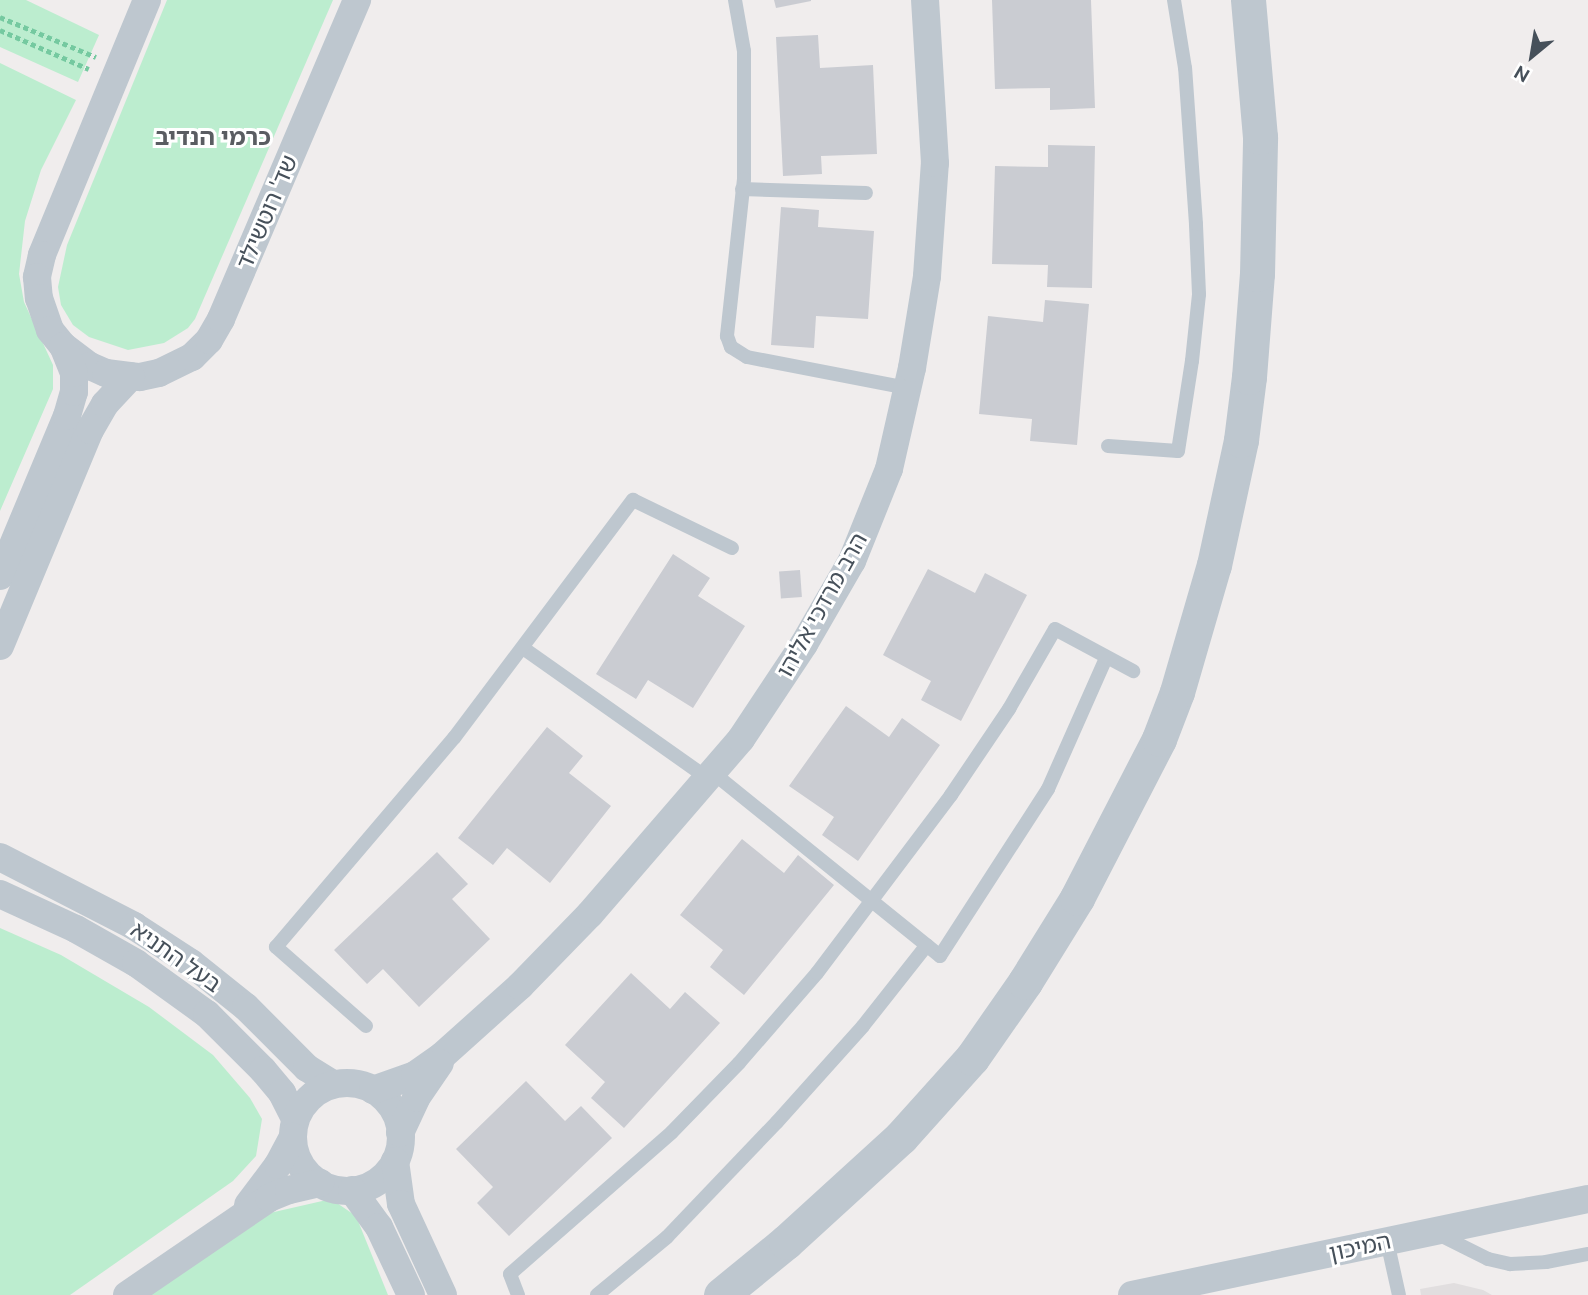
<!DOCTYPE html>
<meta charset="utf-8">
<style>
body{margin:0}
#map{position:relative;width:1588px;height:1295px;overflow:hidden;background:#f0eded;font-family:Ubuntu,"Noto Sans Hebrew",sans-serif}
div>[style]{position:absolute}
.education>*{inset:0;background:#e1dedf}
.green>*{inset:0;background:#bcedcf}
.building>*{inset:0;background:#caccd2;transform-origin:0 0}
.path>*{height:4.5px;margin-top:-2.25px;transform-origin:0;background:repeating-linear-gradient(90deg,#75c9a0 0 5px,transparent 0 8.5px)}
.service>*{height:14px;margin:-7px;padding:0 7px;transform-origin:7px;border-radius:7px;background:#bec7cf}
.minor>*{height:28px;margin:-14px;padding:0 14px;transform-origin:14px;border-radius:14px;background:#bec7cf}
.minor>.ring{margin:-14px;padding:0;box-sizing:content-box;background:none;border:28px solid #bec7cf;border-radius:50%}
.tertiary>*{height:35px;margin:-17.5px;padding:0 17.5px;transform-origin:17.5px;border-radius:17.5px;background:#bec7cf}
span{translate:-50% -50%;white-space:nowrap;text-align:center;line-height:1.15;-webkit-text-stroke:6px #fff;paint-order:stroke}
.street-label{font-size:23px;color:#46505a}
.neighbourhood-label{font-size:24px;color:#5a5d62;font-weight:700}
.north{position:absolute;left:1497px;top:21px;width:70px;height:70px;-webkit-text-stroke:5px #fff;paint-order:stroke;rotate:210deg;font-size:19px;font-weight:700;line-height:28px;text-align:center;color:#46505a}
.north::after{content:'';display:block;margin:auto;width:24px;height:32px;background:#46505a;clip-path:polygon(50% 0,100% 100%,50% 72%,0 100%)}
</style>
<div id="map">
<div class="education">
<div style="clip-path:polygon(1454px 1283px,1483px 1290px,1492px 1295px,1421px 1295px,1420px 1289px)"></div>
</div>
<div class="green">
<div style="clip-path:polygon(0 0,26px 0,99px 35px,78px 82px,0 47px)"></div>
<div style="clip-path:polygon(167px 0,333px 0,195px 319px,188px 328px,164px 343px,128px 350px,89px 337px,73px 325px,61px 305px,58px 287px,67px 245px)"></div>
<div style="clip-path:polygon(0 63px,76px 100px,41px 170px,25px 221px,19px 274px,24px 302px,53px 365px,53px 389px,0 511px)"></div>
<div style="clip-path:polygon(0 928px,61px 955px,149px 1007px,213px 1055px,250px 1098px,262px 1119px,256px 1156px,233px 1181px,70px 1295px,0 1295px)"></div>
<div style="clip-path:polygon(331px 1199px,356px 1216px,388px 1295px,139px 1295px,261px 1215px)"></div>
</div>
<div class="building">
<div style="clip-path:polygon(774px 0,811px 0,811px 1px,776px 8px)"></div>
<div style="clip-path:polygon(992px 0,1091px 0,1095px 108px,1050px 110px,1050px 88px,995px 89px)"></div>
<div style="clip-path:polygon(818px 35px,820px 68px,873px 65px,877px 154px,821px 156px,822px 174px,783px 176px,776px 37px)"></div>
<div style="clip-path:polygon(1048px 145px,1095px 146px,1092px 288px,1047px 287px,1048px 265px,992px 264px,995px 166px,1048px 167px)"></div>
<div style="clip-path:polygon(781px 207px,819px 210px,818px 227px,874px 231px,868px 319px,816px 316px,814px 348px,771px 345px)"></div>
<div style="clip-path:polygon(1045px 300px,1089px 304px,1077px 445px,1030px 441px,1032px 419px,979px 414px,988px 316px,1043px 322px)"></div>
<div style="clip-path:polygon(673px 554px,710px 578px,698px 596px,745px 626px,693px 708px,648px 680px,636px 699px,596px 674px)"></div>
<div style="clip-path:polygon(928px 569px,975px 593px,985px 573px,1027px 595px,961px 721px,921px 700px,931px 681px,883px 655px)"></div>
<div style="left:800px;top:570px;width:27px;height:21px;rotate:86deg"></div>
<div style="clip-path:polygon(846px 706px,889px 737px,902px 718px,940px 745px,858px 861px,822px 835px,834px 817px,789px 786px)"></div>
<div style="clip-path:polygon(547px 727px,583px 756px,569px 773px,611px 806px,550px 883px,507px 848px,493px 865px,458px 838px)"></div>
<div style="clip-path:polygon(742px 839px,784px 873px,798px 855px,834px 885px,744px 995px,710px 967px,723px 950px,680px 915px)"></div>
<div style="clip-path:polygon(437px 852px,468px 884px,452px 899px,490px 939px,419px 1007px,383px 969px,367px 984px,334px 950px)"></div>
<div style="clip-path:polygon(631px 973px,670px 1009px,685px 992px,720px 1023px,624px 1128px,591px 1098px,605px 1082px,565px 1045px)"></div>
<div style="clip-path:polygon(526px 1081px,565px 1121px,581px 1106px,612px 1138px,509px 1236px,477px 1203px,493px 1187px,456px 1149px)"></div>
</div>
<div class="path">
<div style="left:0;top:17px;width:104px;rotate:22.6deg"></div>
<div style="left:0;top:30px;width:97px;rotate:23.7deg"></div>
</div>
<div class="service">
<div style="left:735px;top:0;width:52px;rotate:80deg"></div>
<div style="left:744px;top:51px;width:128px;rotate:90deg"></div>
<div style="left:744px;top:179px;width:158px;rotate:96.2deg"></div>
<div style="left:727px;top:336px;width:12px;rotate:70deg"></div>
<div style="left:731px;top:347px;width:19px;rotate:32deg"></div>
<div style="left:747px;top:357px;width:164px;rotate:10.9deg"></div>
<div style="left:742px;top:189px;width:124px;rotate:1.8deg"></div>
<div style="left:1108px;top:446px;width:70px;rotate:4.1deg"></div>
<div style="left:1178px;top:451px;width:91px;rotate:-81.2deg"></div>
<div style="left:1192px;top:361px;width:67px;rotate:-84deg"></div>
<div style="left:1199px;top:294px;width:70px;rotate:-92.5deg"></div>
<div style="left:1196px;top:224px;width:156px;rotate:-94deg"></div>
<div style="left:1185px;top:68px;width:69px;rotate:-99.2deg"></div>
<div style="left:523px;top:648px;width:225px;rotate:35.2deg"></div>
<div style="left:712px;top:772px;width:293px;rotate:38.9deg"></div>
<div style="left:940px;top:956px;width:199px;rotate:-57.1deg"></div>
<div style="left:1048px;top:789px;width:143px;rotate:-66.1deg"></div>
<div style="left:366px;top:1026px;width:120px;rotate:-138.7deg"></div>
<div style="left:276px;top:947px;width:275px;rotate:-49.6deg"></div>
<div style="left:454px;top:738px;width:298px;rotate:-53.1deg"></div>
<div style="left:633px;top:500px;width:110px;rotate:25.9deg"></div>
<div style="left:1438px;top:1234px;width:56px;rotate:26.6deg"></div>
<div style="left:1488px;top:1259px;width:23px;rotate:13deg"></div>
<div style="left:1510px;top:1264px;width:36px;rotate:-3deg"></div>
<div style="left:1546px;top:1262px;width:43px;rotate:-10.8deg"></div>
<div style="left:1387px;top:1241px;width:55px;rotate:77.5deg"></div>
<div style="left:518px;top:1295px;width:22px;rotate:-111deg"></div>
<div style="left:510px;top:1274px;width:215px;rotate:-41.2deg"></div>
<div style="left:672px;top:1132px;width:96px;rotate:-45.8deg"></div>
<div style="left:739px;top:1063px;width:119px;rotate:-49.1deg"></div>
<div style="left:817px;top:973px;width:223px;rotate:-53deg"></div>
<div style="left:951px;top:795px;width:104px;rotate:-56deg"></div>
<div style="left:1009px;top:709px;width:92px;rotate:-60.1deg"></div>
<div style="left:1055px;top:629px;width:89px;rotate:28.3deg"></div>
<div style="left:597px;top:1295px;width:91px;rotate:-39.6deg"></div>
<div style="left:667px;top:1237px;width:159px;rotate:-46.3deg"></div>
<div style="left:777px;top:1122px;width:129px;rotate:-48.1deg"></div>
<div style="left:863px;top:1026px;width:103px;rotate:-51.7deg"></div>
</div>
<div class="minor">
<div style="left:147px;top:0;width:276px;rotate:112.4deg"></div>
<div style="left:42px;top:255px;width:23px;rotate:103deg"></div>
<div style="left:37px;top:277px;width:21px;rotate:85deg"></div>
<div style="left:39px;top:298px;width:34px;rotate:71deg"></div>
<div style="left:50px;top:330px;width:21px;rotate:51deg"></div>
<div style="left:63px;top:346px;width:34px;rotate:37deg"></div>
<div style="left:90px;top:366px;width:17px;rotate:24deg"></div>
<div style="left:106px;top:373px;width:34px;rotate:7deg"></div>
<div style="left:140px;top:377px;width:19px;rotate:-12deg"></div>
<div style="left:159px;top:373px;width:37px;rotate:-26deg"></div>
<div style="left:192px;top:357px;width:24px;rotate:-45deg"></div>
<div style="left:209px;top:340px;width:24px;rotate:-60deg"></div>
<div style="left:221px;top:319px;width:347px;rotate:-66.9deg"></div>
<div style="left:0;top:576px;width:173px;rotate:-67.3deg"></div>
<div style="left:67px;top:416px;width:25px;rotate:-74deg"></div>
<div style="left:74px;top:392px;width:19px;rotate:-90deg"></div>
<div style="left:74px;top:373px;width:29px;rotate:-112deg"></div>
<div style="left:0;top:646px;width:234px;rotate:-67.4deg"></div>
<div style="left:90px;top:430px;width:30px;rotate:-60deg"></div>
<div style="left:105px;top:404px;width:38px;rotate:-47deg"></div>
<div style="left:0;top:857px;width:151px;rotate:27.2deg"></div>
<div style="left:134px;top:926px;width:68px;rotate:33deg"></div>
<div style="left:191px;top:963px;width:70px;rotate:38.7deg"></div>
<div style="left:246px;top:1007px;width:86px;rotate:45deg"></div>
<div style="left:307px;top:1068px;width:31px;rotate:32deg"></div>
<div style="left:0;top:894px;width:84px;rotate:24.7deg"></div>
<div style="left:76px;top:929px;width:69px;rotate:29.5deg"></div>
<div style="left:136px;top:963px;width:87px;rotate:35.7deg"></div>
<div style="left:207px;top:1014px;width:79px;rotate:45deg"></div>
<div style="left:263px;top:1070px;width:30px;rotate:50deg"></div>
<div style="left:282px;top:1093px;width:29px;rotate:63deg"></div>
<div class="ring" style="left:293px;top:1083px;width:80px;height:80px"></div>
<div style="left:373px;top:1090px;width:45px;rotate:-19.7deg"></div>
<div style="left:415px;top:1075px;width:33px;rotate:-35deg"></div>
<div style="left:442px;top:1056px;width:105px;rotate:-41.9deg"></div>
<div style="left:520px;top:986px;width:100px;rotate:-45.8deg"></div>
<div style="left:590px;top:914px;width:231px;rotate:-49.2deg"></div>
<div style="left:741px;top:739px;width:114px;rotate:-56.4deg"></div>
<div style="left:804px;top:644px;width:96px;rotate:-60deg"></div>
<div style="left:852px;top:561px;width:99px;rotate:-68.1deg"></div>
<div style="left:889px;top:469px;width:104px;rotate:-77.2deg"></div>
<div style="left:912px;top:368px;width:93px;rotate:-80.7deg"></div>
<div style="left:927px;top:276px;width:113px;rotate:-86deg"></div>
<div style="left:935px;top:163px;width:163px;rotate:-93.5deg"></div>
<div style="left:400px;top:1133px;width:38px;rotate:-65deg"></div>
<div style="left:416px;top:1098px;width:42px;rotate:-55.6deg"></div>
<div style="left:395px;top:1161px;width:43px;rotate:82.1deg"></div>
<div style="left:401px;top:1204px;width:100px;rotate:65.2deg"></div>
<div style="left:352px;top:1190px;width:46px;rotate:53.9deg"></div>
<div style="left:379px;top:1227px;width:75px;rotate:64.8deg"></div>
<div style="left:248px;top:1205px;width:50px;rotate:-53.1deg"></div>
<div style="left:278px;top:1165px;width:32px;rotate:-62deg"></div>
<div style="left:127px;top:1295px;width:172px;rotate:-34.3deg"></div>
<div style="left:269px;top:1198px;width:22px;rotate:-22deg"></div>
<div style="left:289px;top:1190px;width:32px;rotate:-13deg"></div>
<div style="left:1132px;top:1295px;width:466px;rotate:-11.9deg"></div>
</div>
<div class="tertiary">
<div style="left:721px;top:1295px;width:84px;rotate:-39.2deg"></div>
<div style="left:786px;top:1242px;width:156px;rotate:-42.4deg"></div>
<div style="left:901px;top:1137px;width:106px;rotate:-48.1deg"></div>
<div style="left:972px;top:1058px;width:93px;rotate:-55.1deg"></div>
<div style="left:1025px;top:982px;width:99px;rotate:-58.2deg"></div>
<div style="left:1077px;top:898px;width:179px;rotate:-62.7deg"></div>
<div style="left:1159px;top:739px;width:50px;rotate:-69deg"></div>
<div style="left:1177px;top:692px;width:132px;rotate:-73.8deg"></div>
<div style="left:1214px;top:565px;width:128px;rotate:-77.8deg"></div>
<div style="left:1241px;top:440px;width:64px;rotate:-82.8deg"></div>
<div style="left:1249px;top:377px;width:103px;rotate:-85.6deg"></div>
<div style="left:1257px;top:274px;width:137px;rotate:-88.7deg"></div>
<div style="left:1260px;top:137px;width:138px;rotate:-95deg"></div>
</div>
<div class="street-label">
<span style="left:267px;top:212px;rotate:-67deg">שד' רוטשילד</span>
<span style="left:822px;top:605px;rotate:-61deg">הרב מרדכי אליהו</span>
<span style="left:176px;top:957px;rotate:35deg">בעל התניא</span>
<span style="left:1360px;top:1247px;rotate:-12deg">המיכון</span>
</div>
<div class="neighbourhood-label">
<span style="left:213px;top:137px">כרמי הנדיב</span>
</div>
<div class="north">N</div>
</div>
